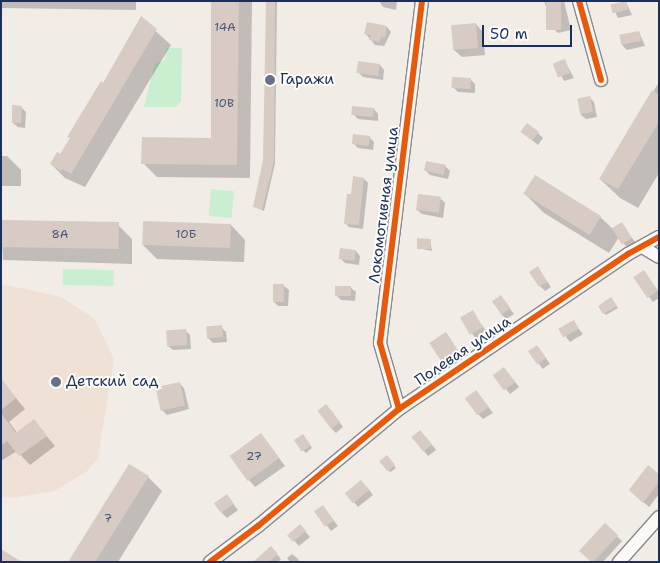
<!DOCTYPE html>
<meta charset="utf-8">
<style>
body{margin:0}
#map{position:relative;width:660px;height:563px;overflow:hidden;background:#f2ece7;font-family:"Shantell Sans",sans-serif}
div>[style]{position:absolute}
.built>*{inset:0;background:#f0e1d6}
.green>*{inset:0;background:#caefd0;transform-origin:0 0}
.shadow>*{inset:0;background:#0003;transform-origin:0 0}
.building>*{inset:0;background:#d7cbc3;transform-origin:0 0}
.roads{filter:drop-shadow(1px 0 #888990) drop-shadow(-1px 0 #888990) drop-shadow(0 1px #888990) drop-shadow(0 -1px #888990)}
.street>*{height:12px;margin:-6px;padding:0 6px;transform-origin:6px;border-radius:6px;background:#faf9f6}
.cycleway>*{height:6px;margin:-3px;padding:0 3px;transform-origin:3px;border-radius:3px;background:#e8590c}
.dots>*{width:14px;height:14px;translate:-50% -50%;box-sizing:border-box;border:2px solid #fdfcf7;border-radius:50%}
span{translate:-50% -50%;white-space:nowrap;text-align:center;line-height:1.15;-webkit-text-stroke:4px #fdfcf7;paint-order:stroke}
.number-label{font-size:12px;color:#4a5677}
.number-label span{-webkit-text-stroke-width:0}
.poi-label{font-size:15px;color:#1b2f5e}
.left{translate:0 -50%;text-align:left}
.street-label{font-size:15px;color:#1b2f5e}
.frame{position:absolute;inset:0;border:2px solid #1b2f5e;pointer-events:none}
.scale{position:absolute;left:482px;top:25px;width:90px;height:22px;box-sizing:border-box;border:2px solid #1b2f5e;border-top:0;padding-left:6px;font-size:15px;line-height:18px;white-space:nowrap;color:#1b2f5e;-webkit-text-stroke:4px #fdfcf7;paint-order:stroke}
</style>
<div id="map">
<div class="built">
<div style="clip-path:polygon(7px 285px,61px 297px,94px 318px,114px 359px,98px 459px,86px 472px,54px 491px,14px 498px,1px 496px,1px 286px)"></div>
</div>
<div class="green">
<div style="clip-path:polygon(166px 48px,182px 48px,181px 102px,175px 107px,144px 107px,155px 63px,165px 60px)"></div>
<div style="left:211px;top:189px;width:23px;height:27px;rotate:5deg"></div>
<div style="left:63px;top:269px;width:51px;height:16px;rotate:1deg"></div>
</div>
<div class="shadow">
<div style="clip-path:polygon(1px 1px,136px 1px,136px 10px,1px 8px)"></div>
<div style="clip-path:polygon(212px 1px,252px 1px,250px 178px,157px 177px,143px 163px,212px 139px)"></div>
<div style="clip-path:polygon(268px 1px,277px 1px,275px 164px,264px 211px,255px 206px,264px 160px)"></div>
<div style="clip-path:polygon(379px 1px,397px 1px,396px 10px,383px 7px)"></div>
<div style="clip-path:polygon(544px 1px,564px 1px,571px 30px,558px 33px,553px 28px)"></div>
<div style="clip-path:polygon(626px 2px,632px 15px,618px 18px,612px 5px)"></div>
<div style="clip-path:polygon(141px 18px,171px 45px,85px 187px,65px 178px,51px 164px,61px 156px)"></div>
<div style="clip-path:polygon(476px 24px,483px 32px,485px 55px,462px 57px,454px 50px)"></div>
<div style="clip-path:polygon(387px 27px,391px 32px,384px 46px,375px 45px,365px 33px)"></div>
<div style="clip-path:polygon(639px 32px,645px 46px,627px 50px,622px 45px)"></div>
<div style="clip-path:polygon(564px 60px,574px 78px,564px 81px,555px 64px)"></div>
<div style="clip-path:polygon(380px 65px,384px 70px,383px 80px,363px 77px,358px 72px)"></div>
<div style="clip-path:polygon(470px 79px,475px 84px,475px 93px,458px 92px,453px 87px)"></div>
<div style="clip-path:polygon(659px 82px,659px 173px,638px 208px,620px 198px,600px 179px)"></div>
<div style="clip-path:polygon(589px 97px,594px 102px,597px 117px,586px 119px,581px 115px)"></div>
<div style="clip-path:polygon(21px 107px,26px 112px,25px 128px,18px 127px,13px 123px)"></div>
<div style="clip-path:polygon(374px 109px,378px 114px,378px 121px,358px 119px,353px 114px)"></div>
<div style="clip-path:polygon(522px 132px,538px 133px,543px 138px,538px 145px)"></div>
<div style="clip-path:polygon(369px 137px,374px 142px,373px 150px,358px 148px,353px 143px)"></div>
<div style="clip-path:polygon(1px 156px,7px 156px,21px 170px,21px 186px,1px 186px)"></div>
<div style="clip-path:polygon(445px 166px,450px 171px,448px 179px,430px 175px,426px 171px)"></div>
<div style="clip-path:polygon(364px 179px,368px 183px,363px 229px,349px 227px,345px 223px,352px 196px)"></div>
<div style="clip-path:polygon(525px 194px,600px 217px,613px 229px,621px 224px,636px 243px,628px 249px,619px 237px,609px 253px,544px 213px)"></div>
<div style="clip-path:polygon(441px 199px,445px 203px,443px 218px,422px 214px,417px 210px)"></div>
<div style="clip-path:polygon(1px 221px,118px 225px,132px 239px,132px 264px,3px 260px)"></div>
<div style="clip-path:polygon(231px 225px,245px 240px,244px 262px,157px 259px,143px 245px)"></div>
<div style="clip-path:polygon(430px 240px,432px 251px,418px 248px)"></div>
<div style="clip-path:polygon(356px 251px,360px 256px,359px 265px,345px 263px,341px 259px)"></div>
<div style="clip-path:polygon(538px 268px,551px 287px,545px 291px,540px 286px)"></div>
<div style="clip-path:polygon(644px 272px,659px 292px,659px 298px,653px 302px,635px 278px)"></div>
<div style="clip-path:polygon(284px 286px,289px 290px,288px 306px,278px 306px,273px 301px)"></div>
<div style="clip-path:polygon(351px 288px,356px 292px,355px 301px,341px 300px,336px 295px)"></div>
<div style="clip-path:polygon(501px 297px,514px 314px,506px 319px,501px 314px)"></div>
<div style="clip-path:polygon(613px 301px,618px 308px,606px 315px,604px 313px)"></div>
<div style="left:472px;top:312px;width:25px;height:13px;rotate:53deg"></div>
<div style="clip-path:polygon(573px 322px,583px 334px,570px 342px,566px 337px)"></div>
<div style="clip-path:polygon(221px 327px,226px 332px,227px 342px,213px 343px,208px 338px)"></div>
<div style="clip-path:polygon(185px 330px,190px 335px,191px 349px,173px 350px,168px 346px)"></div>
<div style="clip-path:polygon(445px 333px,462px 357px,447px 367px,443px 362px)"></div>
<div style="left:537px;top:346px;width:22px;height:9px;rotate:54deg"></div>
<div style="clip-path:polygon(508px 373px,519px 387px,510px 394px,495px 375px)"></div>
<div style="clip-path:polygon(2px 381px,25px 409px,9px 422px,18px 434px,34px 421px,55px 446px,30px 465px,17px 451px,1px 461px)"></div>
<div style="clip-path:polygon(179px 383px,184px 388px,189px 409px,167px 415px,162px 410px)"></div>
<div style="clip-path:polygon(476px 391px,493px 413px,483px 419px,478px 414px)"></div>
<div style="clip-path:polygon(331px 410px,343px 427px,336px 433px,331px 428px)"></div>
<div style="clip-path:polygon(261px 434px,285px 466px,255px 487px,248px 479px)"></div>
<div style="clip-path:polygon(425px 436px,436px 450px,428px 456px,424px 451px)"></div>
<div style="clip-path:polygon(305px 438px,312px 448px,306px 453px,304px 451px)"></div>
<div style="left:387px;top:457px;width:14px;height:7px;rotate:51deg"></div>
<div style="clip-path:polygon(659px 476px,659px 494px,649px 507px,635px 495px)"></div>
<div style="clip-path:polygon(148px 477px,162px 491px,118px 562px,69px 562px)"></div>
<div style="clip-path:polygon(366px 486px,373px 495px,358px 507px,346px 493px)"></div>
<div style="clip-path:polygon(227px 496px,238px 510px,227px 518px,222px 513px)"></div>
<div style="clip-path:polygon(323px 507px,338px 526px,331px 531px,327px 526px)"></div>
<div style="clip-path:polygon(605px 525px,622px 541px,603px 562px,594px 562px,586px 555px)"></div>
<div style="clip-path:polygon(304px 530px,310px 537px,299px 546px,289px 535px)"></div>
<div style="clip-path:polygon(275px 552px,281px 559px,278px 562px,255px 562px)"></div>
<div style="clip-path:polygon(292px 554px,297px 558px,300px 562px,290px 562px,287px 558px)"></div>
</div>
<div class="building">
<div style="clip-path:polygon(211px 1px,239px 1px,237px 165px,141px 164px,142px 137px,211px 138px)"></div>
<div style="clip-path:polygon(266px 1px,275px 1px,274px 161px,262px 210px,253px 207px,263px 160px)"></div>
<div style="left:546px;top:1px;width:15px;height:29px"></div>
<div style="left:626px;top:1px;width:9px;height:16px;rotate:77deg"></div>
<div style="clip-path:polygon(141px 16px,157px 29px,71px 174px,62px 169px,61px 171px,50px 164px,57px 152px,60px 154px,70px 138px,67px 137px,101px 81px,103px 83px)"></div>
<div style="clip-path:polygon(367px 22px,387px 26px,385px 38px,381px 37px,380px 42px,369px 40px,371px 35px,364px 34px)"></div>
<div style="left:476px;top:23px;width:25px;height:25px;rotate:85deg"></div>
<div style="left:639px;top:31px;width:10px;height:20px;rotate:79deg"></div>
<div style="left:565px;top:59px;width:15px;height:13px;rotate:70deg"></div>
<div style="left:358px;top:61px;width:22px;height:12px;rotate:8deg"></div>
<div style="left:452px;top:77px;width:19px;height:11px;rotate:3deg"></div>
<div style="clip-path:polygon(652px 90px,659px 95px,659px 122px,618px 189px,599px 179px)"></div>
<div style="left:590px;top:96px;width:16px;height:13px;rotate:79deg"></div>
<div style="clip-path:polygon(12px 105px,22px 106px,21px 123px,12px 123px)"></div>
<div style="left:352px;top:106px;width:22px;height:9px;rotate:5deg"></div>
<div style="left:527px;top:123px;width:15px;height:11px;rotate:37deg"></div>
<div style="left:353px;top:134px;width:17px;height:10px;rotate:7deg"></div>
<div style="left:426px;top:161px;width:20px;height:10px;rotate:11deg"></div>
<div style="left:535px;top:175px;width:78px;height:22px;rotate:32deg"></div>
<div style="clip-path:polygon(353px 176px,364px 178px,359px 225px,344px 224px,347px 194px,351px 194px)"></div>
<div style="left:418px;top:194px;width:23px;height:16px;rotate:7deg"></div>
<div style="left:1px;top:220px;width:118px;height:27px;rotate:1deg"></div>
<div style="left:143px;top:221px;width:88px;height:24px;rotate:2deg"></div>
<div style="left:622px;top:222px;width:19px;height:12px;rotate:58deg"></div>
<div style="clip-path:polygon(417px 238px,431px 239px,430px 249px,417px 249px)"></div>
<div style="left:340px;top:248px;width:16px;height:11px;rotate:7deg"></div>
<div style="clip-path:polygon(538px 266px,547px 282px,539px 287px,529px 272px)"></div>
<div style="left:644px;top:270px;width:25px;height:13px;rotate:56deg"></div>
<div style="left:273px;top:284px;width:11px;height:18px"></div>
<div style="left:335px;top:286px;width:16px;height:10px"></div>
<div style="left:501px;top:295px;width:16px;height:11px;rotate:55deg"></div>
<div style="clip-path:polygon(611px 297px,617px 306px,603px 314px,598px 306px)"></div>
<div style="left:473px;top:310px;width:20px;height:15px;rotate:60deg"></div>
<div style="left:574px;top:320px;width:10px;height:18px;rotate:61deg"></div>
<div style="left:222px;top:325px;width:12px;height:16px;rotate:85deg"></div>
<div style="left:186px;top:329px;width:16px;height:20px;rotate:86deg"></div>
<div style="left:446px;top:332px;width:24px;height:20px;rotate:57deg"></div>
<div style="left:537px;top:345px;width:16px;height:11px;rotate:55deg"></div>
<div style="left:504px;top:367px;width:19px;height:14px;rotate:54deg"></div>
<div style="clip-path:polygon(1px 378px,16px 398px,1px 410px)"></div>
<div style="left:180px;top:382px;width:24px;height:25px;rotate:78deg"></div>
<div style="left:476px;top:390px;width:21px;height:14px;rotate:53deg"></div>
<div style="left:326px;top:404px;width:23px;height:11px;rotate:52deg"></div>
<div style="clip-path:polygon(1px 413px,16px 433px,34px 419px,47px 436px,19px 456px,7px 441px,1px 445px)"></div>
<div style="left:420px;top:430px;width:19px;height:11px;rotate:51deg"></div>
<div style="left:261px;top:433px;width:31px;height:39px;rotate:54deg"></div>
<div style="left:303px;top:434px;width:14px;height:11px;rotate:56deg"></div>
<div style="left:387px;top:455px;width:13px;height:10px;rotate:51deg"></div>
<div style="clip-path:polygon(129px 464px,149px 476px,95px 562px,68px 562px)"></div>
<div style="clip-path:polygon(648px 465px,659px 474px,659px 482px,643px 503px,629px 490px)"></div>
<div style="left:361px;top:480px;width:13px;height:21px;rotate:51deg"></div>
<div style="left:227px;top:494px;width:12px;height:16px;rotate:55deg"></div>
<div style="left:323px;top:505px;width:19px;height:11px;rotate:55deg"></div>
<div style="left:605px;top:523px;width:18px;height:38px;rotate:43deg"></div>
<div style="left:300px;top:524px;width:9px;height:17px;rotate:49deg"></div>
<div style="clip-path:polygon(271px 546px,278px 554px,269px 562px,253px 562px)"></div>
<div style="clip-path:polygon(1px 549px,22px 562px,1px 562px)"></div>
</div>
<div class="roads">
<div class="street">
<div style="left:579px;top:1px;width:82px;rotate:74.4deg"></div>
<div style="left:644px;top:248px;width:17px;rotate:31deg"></div>
<div style="left:399px;top:409px;width:69px;rotate:-106.1deg"></div>
<div style="left:380px;top:343px;width:345px;rotate:-83deg"></div>
<div style="left:210px;top:562px;width:60px;rotate:-36.9deg"></div>
<div style="left:258px;top:526px;width:183px;rotate:-39.7deg"></div>
<div style="left:399px;top:409px;width:277px;rotate:-34.1deg"></div>
<div style="left:628px;top:254px;width:35px;rotate:-29deg"></div>
<div style="left:619px;top:562px;width:60px;rotate:-48.4deg"></div>
</div>
</div>
<div class="cycleway">
<div style="left:579px;top:1px;width:82px;rotate:74.4deg"></div>
<div style="left:399px;top:409px;width:69px;rotate:-106.1deg"></div>
<div style="left:380px;top:343px;width:345px;rotate:-83deg"></div>
<div style="left:210px;top:562px;width:60px;rotate:-36.9deg"></div>
<div style="left:258px;top:526px;width:183px;rotate:-39.7deg"></div>
<div style="left:399px;top:409px;width:277px;rotate:-34.1deg"></div>
<div style="left:628px;top:254px;width:35px;rotate:-29deg"></div>
</div>
<div class="dots">
<div style="left:270px;top:80px;background:#66718e"></div>
<div style="left:56px;top:382px;background:#66718e"></div>
</div>
<div class="number-label">
<span style="left:225px;top:28px">14А</span>
<span style="left:224px;top:104px">10В</span>
<span style="left:60px;top:235px">8А</span>
<span style="left:186px;top:235px">10Б</span>
<span style="left:254px;top:457px">27</span>
<span style="left:108px;top:519px">7</span>
</div>
<div class="poi-label">
<span class="left" style="left:280px;top:80px">Гаражи</span>
<span class="left" style="left:66px;top:382px">Детский сад</span>
</div>
<div class="street-label">
<span style="left:384px;top:205px;rotate:-83deg">Локомотивная улица</span>
<span style="left:463px;top:351px;rotate:-34deg">Полевая улица</span>
</div>
<div class="frame"></div>
<div class="scale">50 m</div>
</div>
